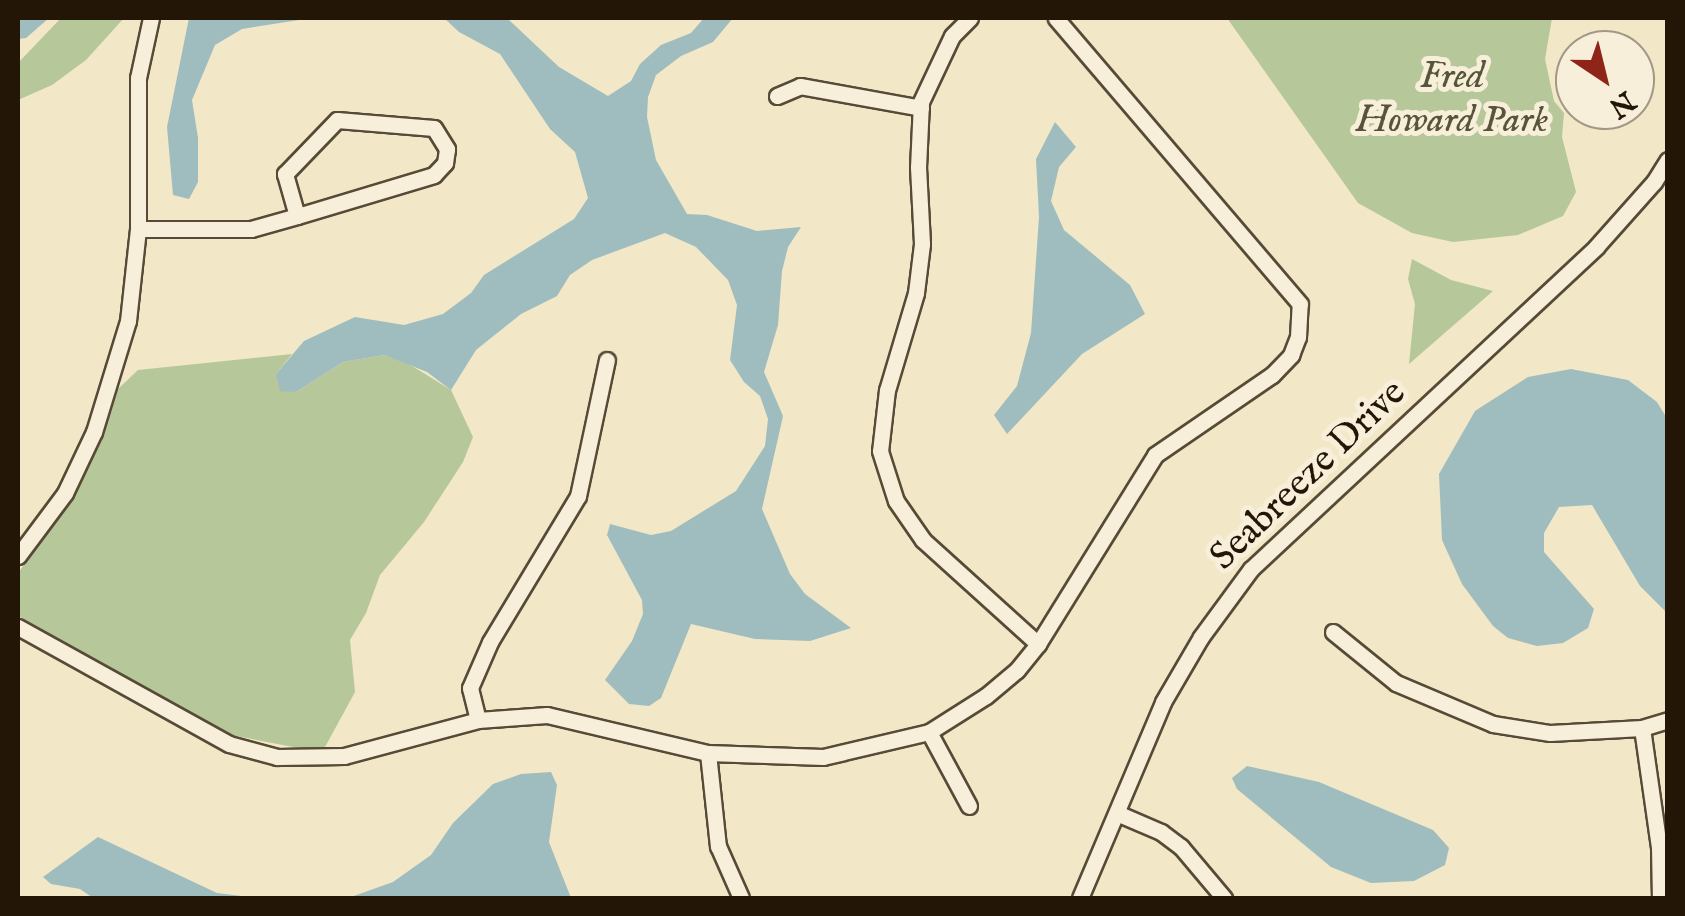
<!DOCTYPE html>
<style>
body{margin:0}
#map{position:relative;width:1685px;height:916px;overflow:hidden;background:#f2e7c6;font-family:"IM FELL English",serif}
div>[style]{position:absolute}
.green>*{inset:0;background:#b6c799}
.water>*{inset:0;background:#9fbdbf}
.roads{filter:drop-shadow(2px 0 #574a36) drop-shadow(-2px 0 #574a36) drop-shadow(0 2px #574a36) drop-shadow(0 -2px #574a36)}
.minor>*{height:15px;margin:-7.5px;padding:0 7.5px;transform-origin:7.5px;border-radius:7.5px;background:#f7efda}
span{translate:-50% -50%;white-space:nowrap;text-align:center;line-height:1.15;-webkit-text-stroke:10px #f7efda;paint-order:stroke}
.park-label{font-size:38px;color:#565439;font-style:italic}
.street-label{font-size:38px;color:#231606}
.frame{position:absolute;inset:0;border:20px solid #231606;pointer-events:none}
.north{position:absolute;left:1555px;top:30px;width:100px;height:100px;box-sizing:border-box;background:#f7efda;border:2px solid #a29885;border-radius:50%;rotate:145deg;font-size:28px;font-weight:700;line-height:40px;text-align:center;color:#231606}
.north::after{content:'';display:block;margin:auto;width:35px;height:45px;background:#8f2418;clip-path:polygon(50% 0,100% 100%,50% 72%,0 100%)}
</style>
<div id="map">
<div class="green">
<div style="clip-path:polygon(61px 18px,124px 18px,86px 60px,52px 85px,18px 100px,18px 63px)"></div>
<div style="clip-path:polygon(1227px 18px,1552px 18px,1545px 59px,1554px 101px,1564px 113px,1562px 137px,1576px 192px,1563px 216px,1518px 235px,1453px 242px,1412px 233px,1358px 203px)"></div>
<div style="clip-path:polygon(1412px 259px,1451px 280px,1493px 291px,1409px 364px,1415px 304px,1408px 279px)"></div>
<div style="clip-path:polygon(292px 354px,276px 374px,296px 392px,343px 362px,385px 355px,404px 361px,451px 390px,473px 437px,463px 462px,424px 522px,380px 575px,366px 613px,350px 640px,355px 692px,325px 747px,304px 749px,231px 735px,18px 616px,18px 573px,74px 498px,103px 438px,118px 389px,138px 370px)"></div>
</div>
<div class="water">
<div style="clip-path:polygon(18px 18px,49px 18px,26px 38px,18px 39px)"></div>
<div style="clip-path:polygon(189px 18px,312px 18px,242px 29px,215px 45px,192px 100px,198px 138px,198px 182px,189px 199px,173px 195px,167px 127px)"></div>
<div style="clip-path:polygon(444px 18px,507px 18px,559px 67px,608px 96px,631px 81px,640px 64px,661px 45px,691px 33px,704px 18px,733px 18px,713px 42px,681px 56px,656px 75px,648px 97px,647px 117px,656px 160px,687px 214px,707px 215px,757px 231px,801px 227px,788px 247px,782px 271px,778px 325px,764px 372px,783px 416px,762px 509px,790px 574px,805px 594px,851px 628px,810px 641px,755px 639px,691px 624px,661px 698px,649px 706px,629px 704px,605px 680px,632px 641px,643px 614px,642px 600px,607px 535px,610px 524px,651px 535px,671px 531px,736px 491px,765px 446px,768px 419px,760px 396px,744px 382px,730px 360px,737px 305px,728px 280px,696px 247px,665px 233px,592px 260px,570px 275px,557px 296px,521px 314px,476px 350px,451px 390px,427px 372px,385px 355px,343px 362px,296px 392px,280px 391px,276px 374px,304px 341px,355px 317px,404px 325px,443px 314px,471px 293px,484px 275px,574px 219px,588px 198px,575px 152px,550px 129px,500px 54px,459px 32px)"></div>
<div style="clip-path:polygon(1055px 122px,1076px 147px,1059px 167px,1051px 201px,1064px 230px,1130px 285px,1145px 314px,1082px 354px,1007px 434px,994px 415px,1017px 386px,1031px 333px,1039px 217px,1036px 159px)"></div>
<div style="clip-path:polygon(1571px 369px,1628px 380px,1657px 402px,1665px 415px,1667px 613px,1640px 586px,1592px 505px,1559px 507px,1544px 533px,1544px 552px,1594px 609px,1588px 628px,1563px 643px,1537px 646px,1508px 638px,1493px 626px,1462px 584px,1442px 540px,1439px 474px,1475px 411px,1528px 377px)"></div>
<div style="clip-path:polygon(1247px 766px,1319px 782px,1433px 830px,1449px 848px,1445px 865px,1414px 881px,1371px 883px,1331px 867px,1237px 789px,1232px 778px)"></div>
<div style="clip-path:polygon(551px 772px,557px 785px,549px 842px,571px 898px,348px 898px,393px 882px,431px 855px,453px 823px,493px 784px,521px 774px)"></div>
<div style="clip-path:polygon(98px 837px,217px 893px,258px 898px,93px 898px,80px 889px,51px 884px,43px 877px)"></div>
</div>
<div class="roads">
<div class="minor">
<div style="left:970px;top:18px;width:25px;rotate:135deg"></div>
<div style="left:952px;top:36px;width:73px;rotate:115.2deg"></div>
<div style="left:921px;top:102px;width:65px;rotate:92.6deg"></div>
<div style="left:918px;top:167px;width:77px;rotate:87deg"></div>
<div style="left:922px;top:244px;width:49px;rotate:97deg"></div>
<div style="left:916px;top:293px;width:101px;rotate:106.6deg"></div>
<div style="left:887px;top:390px;width:61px;rotate:96.5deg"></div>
<div style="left:880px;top:451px;width:52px;rotate:72.3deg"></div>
<div style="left:896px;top:501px;width:47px;rotate:55.3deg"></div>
<div style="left:923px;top:540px;width:155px;rotate:42.1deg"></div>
<div style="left:777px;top:96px;width:25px;rotate:-23deg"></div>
<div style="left:800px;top:86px;width:123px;rotate:10.3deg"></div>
<div style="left:337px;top:120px;width:97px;rotate:4.7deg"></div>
<div style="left:434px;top:128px;width:25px;rotate:58deg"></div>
<div style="left:447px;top:149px;width:14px;rotate:98deg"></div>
<div style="left:445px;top:163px;width:16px;rotate:133deg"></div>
<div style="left:434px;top:175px;width:143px;rotate:163.3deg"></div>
<div style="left:297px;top:216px;width:44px;rotate:-105.9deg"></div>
<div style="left:285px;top:174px;width:75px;rotate:-46.1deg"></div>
<div style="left:138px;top:229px;width:113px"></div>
<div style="left:251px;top:229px;width:48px;rotate:-15.8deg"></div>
<div style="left:18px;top:556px;width:79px;rotate:-53.3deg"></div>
<div style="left:65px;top:493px;width:68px;rotate:-64.6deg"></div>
<div style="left:94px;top:432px;width:116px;rotate:-73deg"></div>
<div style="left:128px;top:321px;width:93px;rotate:-83.8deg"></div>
<div style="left:138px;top:229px;width:151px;rotate:-90deg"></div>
<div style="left:138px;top:78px;width:61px;rotate:-77.8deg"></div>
<div style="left:18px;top:627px;width:241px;rotate:29deg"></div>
<div style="left:229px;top:744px;width:50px;rotate:15.2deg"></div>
<div style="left:277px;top:757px;width:67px;rotate:-0.9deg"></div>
<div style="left:344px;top:756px;width:139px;rotate:-15deg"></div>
<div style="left:478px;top:720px;width:69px;rotate:-4.1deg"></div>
<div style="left:547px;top:715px;width:165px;rotate:13.3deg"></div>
<div style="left:708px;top:753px;width:115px;rotate:2deg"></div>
<div style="left:823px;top:757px;width:109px;rotate:-13.3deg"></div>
<div style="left:929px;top:732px;width:67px;rotate:-32.3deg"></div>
<div style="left:986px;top:696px;width:40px;rotate:-40deg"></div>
<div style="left:1017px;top:670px;width:33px;rotate:-51deg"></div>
<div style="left:1038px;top:644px;width:222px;rotate:-58.2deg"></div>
<div style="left:1155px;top:455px;width:142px;rotate:-34.4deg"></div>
<div style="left:1272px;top:375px;width:28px;rotate:-46deg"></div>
<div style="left:1291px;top:355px;width:19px;rotate:-69deg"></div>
<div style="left:1298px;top:337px;width:33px;rotate:-87deg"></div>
<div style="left:1300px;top:304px;width:376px;rotate:-130.5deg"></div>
<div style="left:1333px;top:632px;width:81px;rotate:39deg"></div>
<div style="left:1396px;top:683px;width:105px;rotate:22.9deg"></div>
<div style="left:1493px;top:724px;width:58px;rotate:9deg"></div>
<div style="left:1550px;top:733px;width:92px;rotate:-3.1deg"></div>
<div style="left:1642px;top:728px;width:27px;rotate:-17deg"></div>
<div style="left:478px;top:720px;width:33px;rotate:-104deg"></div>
<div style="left:470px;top:688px;width:50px;rotate:-66.5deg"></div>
<div style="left:490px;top:642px;width:170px;rotate:-58.9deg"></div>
<div style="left:578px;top:496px;width:139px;rotate:-78deg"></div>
<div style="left:1642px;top:728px;width:120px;rotate:81.9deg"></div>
<div style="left:1659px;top:847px;width:51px;rotate:88.9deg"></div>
<div style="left:929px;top:732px;width:84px;rotate:61.6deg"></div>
<div style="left:708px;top:753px;width:94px;rotate:83.9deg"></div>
<div style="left:718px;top:846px;width:57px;rotate:66.1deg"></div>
<div style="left:1119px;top:814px;width:46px;rotate:23.2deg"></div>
<div style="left:1161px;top:832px;width:25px;rotate:37deg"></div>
<div style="left:1181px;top:847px;width:67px;rotate:49.9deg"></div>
<div style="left:1080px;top:898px;width:213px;rotate:-67deg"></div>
<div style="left:1163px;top:702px;width:75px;rotate:-59.7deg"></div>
<div style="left:1201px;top:637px;width:84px;rotate:-53.7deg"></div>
<div style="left:1251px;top:569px;width:472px;rotate:-43deg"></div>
<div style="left:1596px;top:247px;width:87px;rotate:-48.3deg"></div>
<div style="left:1654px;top:182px;width:26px;rotate:-58deg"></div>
</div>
</div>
<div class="park-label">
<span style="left:1452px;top:100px">Fred<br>Howard Park</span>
</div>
<div class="street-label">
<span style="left:1309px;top:476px;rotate:-44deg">Seabreeze Drive</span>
</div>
<div class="frame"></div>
<div class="north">N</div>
</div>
